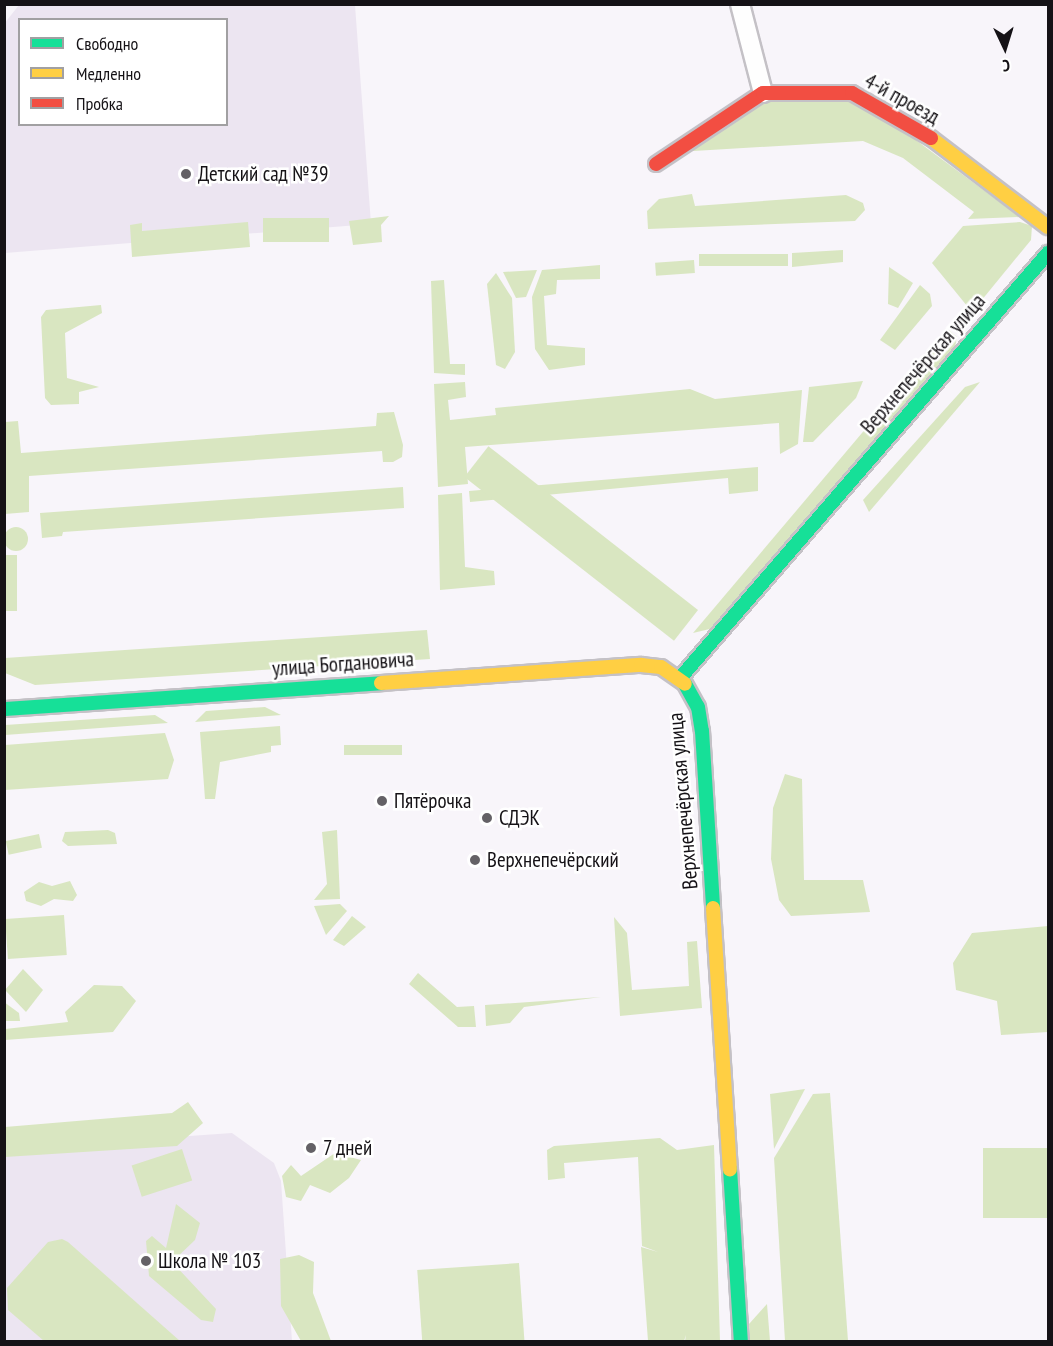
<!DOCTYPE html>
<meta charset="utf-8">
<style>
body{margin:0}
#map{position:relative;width:1053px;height:1346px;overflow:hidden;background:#f8f5fa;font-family:"PT Sans Narrow",sans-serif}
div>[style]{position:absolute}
.built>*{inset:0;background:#ece5f1}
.green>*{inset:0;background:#d9e6c1;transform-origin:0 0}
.round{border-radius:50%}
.roads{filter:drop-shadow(2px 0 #c4c1c6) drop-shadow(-2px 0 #c4c1c6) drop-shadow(0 2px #c4c1c6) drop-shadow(0 -2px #c4c1c6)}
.street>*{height:18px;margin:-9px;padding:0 9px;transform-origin:9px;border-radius:9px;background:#fefefe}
.fast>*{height:14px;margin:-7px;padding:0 7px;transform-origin:7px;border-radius:7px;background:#16e098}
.slow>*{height:14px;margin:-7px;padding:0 7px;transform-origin:7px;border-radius:7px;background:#ffcf43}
.jam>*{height:14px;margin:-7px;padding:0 7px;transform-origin:7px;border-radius:7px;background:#f24e42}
.dots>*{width:16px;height:16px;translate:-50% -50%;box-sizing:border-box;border:3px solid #fff;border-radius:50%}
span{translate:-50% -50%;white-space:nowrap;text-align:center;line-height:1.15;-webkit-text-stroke:5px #fff;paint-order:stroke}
.street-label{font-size:21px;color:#151216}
.poi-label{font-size:21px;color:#151216}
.left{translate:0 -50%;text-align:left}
.frame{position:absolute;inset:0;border:6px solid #151216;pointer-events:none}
.legend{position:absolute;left:18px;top:18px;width:210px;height:108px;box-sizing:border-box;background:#fff;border:2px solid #a1a0a2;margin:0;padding:8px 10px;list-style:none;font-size:18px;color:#151216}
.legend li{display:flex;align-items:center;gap:12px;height:30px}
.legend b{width:30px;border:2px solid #a1a0a2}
.north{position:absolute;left:975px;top:18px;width:60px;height:60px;-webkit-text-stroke:4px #fff;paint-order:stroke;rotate:176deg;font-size:16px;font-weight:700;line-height:24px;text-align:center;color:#151216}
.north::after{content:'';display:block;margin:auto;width:21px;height:27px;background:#151216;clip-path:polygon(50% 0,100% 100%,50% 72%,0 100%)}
</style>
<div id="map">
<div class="built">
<div style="clip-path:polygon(evenodd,19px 5px,355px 5px,371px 224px,5px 253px,4px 24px,19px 5px,20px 20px,226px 20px,226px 124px,20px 124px,20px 20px)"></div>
<div style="clip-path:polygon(232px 1133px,274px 1163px,281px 1181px,292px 1341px,5px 1342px,5px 1149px)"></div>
</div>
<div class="green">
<div style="clip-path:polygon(852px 93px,1020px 217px,968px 219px,974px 212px,903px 158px,863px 141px,677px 152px,758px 96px)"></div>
<div style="clip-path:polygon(692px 194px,695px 206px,846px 195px,863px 203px,865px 210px,855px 221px,648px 229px,647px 211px,659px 199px)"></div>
<div style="clip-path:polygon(389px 216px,381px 225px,382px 242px,353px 245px,349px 221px)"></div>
<div style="left:329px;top:218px;width:24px;height:66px;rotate:90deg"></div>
<div style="clip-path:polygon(248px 222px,250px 247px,132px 257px,130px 225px,142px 223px,142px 231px)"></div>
<div style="clip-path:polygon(1020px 222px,1032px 226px,1031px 240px,972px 312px,932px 263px,963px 226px)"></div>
<div style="clip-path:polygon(843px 250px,843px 262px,792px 267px,792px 253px)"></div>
<div style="left:788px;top:254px;width:12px;height:89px;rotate:90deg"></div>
<div style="left:694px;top:260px;width:13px;height:39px;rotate:86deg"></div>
<div style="clip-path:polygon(600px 265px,600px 279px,557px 280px,556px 294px,544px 296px,547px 345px,585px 348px,585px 365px,549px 370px,535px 349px,532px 297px,542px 270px)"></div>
<div style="clip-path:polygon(889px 267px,913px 283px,898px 308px,888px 304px)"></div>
<div style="clip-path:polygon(537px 270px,526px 297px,516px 298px,503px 272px)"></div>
<div style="clip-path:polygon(496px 273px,512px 298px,515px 352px,505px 369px,496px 365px,487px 284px)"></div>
<div style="clip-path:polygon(444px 280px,450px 364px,465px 364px,465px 375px,434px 373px,431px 281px)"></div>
<div style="clip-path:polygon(920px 285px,930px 294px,932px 306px,895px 350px,880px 340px)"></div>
<div style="clip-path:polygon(101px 305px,102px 313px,65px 333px,67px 378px,99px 387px,79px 392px,79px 404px,51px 405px,45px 398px,41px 317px,46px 310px)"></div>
<div style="clip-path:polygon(949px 330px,957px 337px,955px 347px,718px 627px,693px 633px)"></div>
<div style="clip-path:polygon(863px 381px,856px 398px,813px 442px,803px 442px,809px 387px)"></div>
<div style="clip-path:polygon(465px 382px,466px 397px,448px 400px,450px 420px,496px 415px,495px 408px,690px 389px,715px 399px,802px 390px,798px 444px,780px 454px,779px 423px,465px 447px,468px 484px,438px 487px,434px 384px)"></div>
<div style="clip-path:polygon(980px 382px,869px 512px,863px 500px,965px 387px)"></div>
<div style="clip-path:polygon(394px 412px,403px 445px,402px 457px,393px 462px,383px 462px,382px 451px,29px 476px,29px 512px,5px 514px,5px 422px,18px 421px,21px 453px,376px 426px,377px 413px)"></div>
<div style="clip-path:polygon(758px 467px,758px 491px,729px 494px,728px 478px,470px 502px,469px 491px)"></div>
<div style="clip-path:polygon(403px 487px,404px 508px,63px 532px,62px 536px,42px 538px,40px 513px)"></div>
<div style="clip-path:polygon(462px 493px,465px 567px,494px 571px,495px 585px,440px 590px,438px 495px)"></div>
<div class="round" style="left:4px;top:527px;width:24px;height:24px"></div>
<div style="left:17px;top:555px;width:56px;height:12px;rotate:90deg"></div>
<div style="left:698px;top:610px;width:39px;height:266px;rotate:128deg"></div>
<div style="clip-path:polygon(427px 630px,430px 659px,35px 685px,5px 673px,5px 658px)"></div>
<div style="clip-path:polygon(265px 707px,281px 715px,195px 722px,206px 711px)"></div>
<div style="clip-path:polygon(155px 715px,168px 723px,5px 735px,5px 725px)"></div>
<div style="clip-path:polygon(280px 726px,281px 745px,271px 746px,271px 752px,220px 762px,215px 799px,205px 799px,200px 732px)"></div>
<div style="clip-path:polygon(165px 733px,174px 760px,168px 779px,5px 790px,5px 745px)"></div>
<div style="left:402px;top:745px;width:10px;height:58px;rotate:90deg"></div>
<div style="clip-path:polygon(785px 774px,802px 779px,804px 880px,863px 880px,870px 912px,791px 916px,779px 900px,771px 859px,773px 808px)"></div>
<div style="clip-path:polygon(108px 830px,115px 833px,117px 844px,68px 846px,62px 841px,65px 832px)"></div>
<div style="clip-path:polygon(337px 830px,340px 899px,314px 900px,327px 884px,322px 832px)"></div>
<div style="left:39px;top:834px;width:14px;height:34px;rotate:78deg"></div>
<div style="clip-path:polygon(70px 881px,77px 895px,73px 901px,54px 899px,41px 906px,26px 901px,24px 892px,39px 882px,52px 886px)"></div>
<div style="clip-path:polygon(340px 904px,347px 911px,326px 935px,314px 906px)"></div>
<div style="left:64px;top:915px;width:40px;height:59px;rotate:86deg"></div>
<div style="clip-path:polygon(352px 916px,366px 927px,344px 946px,333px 940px)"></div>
<div style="clip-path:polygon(614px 917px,627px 933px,632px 990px,689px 986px,687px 942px,697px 941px,702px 1008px,620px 1016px)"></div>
<div style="clip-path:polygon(1048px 926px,1048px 1032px,1001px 1035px,997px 1001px,956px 990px,953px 963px,972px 933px)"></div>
<div style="clip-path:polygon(23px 969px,43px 990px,26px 1012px,5px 990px)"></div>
<div style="clip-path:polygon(418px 973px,457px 1007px,474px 1006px,476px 1027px,458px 1027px,409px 984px)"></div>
<div style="clip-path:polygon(94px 985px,122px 986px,136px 1001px,113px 1032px,5px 1040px,5px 1029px,68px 1022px,65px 1012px)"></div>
<div style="clip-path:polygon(601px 997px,524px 1007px,510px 1023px,486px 1026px,485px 1005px)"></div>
<div style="clip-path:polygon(4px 1002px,19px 1013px,20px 1021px,5px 1021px)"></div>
<div style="clip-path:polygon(805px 1089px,774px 1149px,770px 1094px)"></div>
<div style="clip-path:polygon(830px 1093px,848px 1341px,785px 1341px,774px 1158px,813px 1094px)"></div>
<div style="clip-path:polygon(188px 1102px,203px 1123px,177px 1146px,5px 1157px,5px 1127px,172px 1113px)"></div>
<div style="clip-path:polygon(660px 1138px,677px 1150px,714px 1145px,720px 1341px,685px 1341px,686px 1335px,684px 1341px,648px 1341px,641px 1247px,658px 1252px,642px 1246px,638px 1157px,564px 1163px,565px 1178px,548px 1180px,547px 1150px,554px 1146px)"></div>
<div style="left:1048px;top:1148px;width:70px;height:65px;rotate:90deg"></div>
<div style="left:182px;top:1149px;width:33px;height:53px;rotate:72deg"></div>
<div style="clip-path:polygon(335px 1153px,361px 1160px,349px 1178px,330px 1193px,310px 1185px,301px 1201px,286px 1197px,282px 1176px,291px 1165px,301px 1176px)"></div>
<div style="clip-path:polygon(176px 1204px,200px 1223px,195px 1240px,172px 1262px,216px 1309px,213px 1322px,201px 1320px,149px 1276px,146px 1241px,152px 1236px,166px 1248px)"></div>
<div style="clip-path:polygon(62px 1239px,68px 1242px,180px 1341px,44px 1341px,8px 1310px,7px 1288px,48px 1242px)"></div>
<div style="clip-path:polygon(299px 1255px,314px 1262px,313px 1293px,331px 1341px,301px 1341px,281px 1306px,280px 1259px)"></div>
<div style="left:519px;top:1263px;width:78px;height:102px;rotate:86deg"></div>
<div style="clip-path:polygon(767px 1304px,770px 1341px,750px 1341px,749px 1324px)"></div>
</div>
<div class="roads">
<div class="street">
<div style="left:740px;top:4px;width:92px;rotate:75.5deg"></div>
</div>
<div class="fast">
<div style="left:681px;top:677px;width:561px;rotate:-49.12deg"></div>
<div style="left:685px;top:684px;width:26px;rotate:61deg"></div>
<div style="left:698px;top:707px;width:24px;rotate:81deg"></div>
<div style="left:702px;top:731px;width:177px;rotate:86.4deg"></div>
<div style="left:4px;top:709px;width:378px;rotate:-3.9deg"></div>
<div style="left:730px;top:1169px;width:173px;rotate:86.4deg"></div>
</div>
<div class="slow">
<div style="left:931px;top:138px;width:147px;rotate:37.3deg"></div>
<div style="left:381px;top:683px;width:261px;rotate:-4deg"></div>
<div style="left:641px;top:665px;width:20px;rotate:6deg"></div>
<div style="left:661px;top:667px;width:29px;rotate:35deg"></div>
<div style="left:713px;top:908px;width:262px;rotate:86.3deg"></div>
</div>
<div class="jam">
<div style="left:656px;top:164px;width:128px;rotate:-33.6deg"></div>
<div style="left:763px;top:93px;width:89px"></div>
<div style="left:852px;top:93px;width:91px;rotate:29.7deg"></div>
</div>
</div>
<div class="dots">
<div style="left:186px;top:174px;background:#646166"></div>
<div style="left:382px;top:801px;background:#646166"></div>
<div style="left:487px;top:818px;background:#646166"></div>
<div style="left:475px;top:860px;background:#646166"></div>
<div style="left:311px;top:1148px;background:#646166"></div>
<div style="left:146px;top:1261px;background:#646166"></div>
</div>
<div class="street-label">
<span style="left:902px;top:99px;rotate:29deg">4-й проезд</span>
<span style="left:923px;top:364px;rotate:-49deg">Верхнепечёрская улица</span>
<span style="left:343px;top:664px;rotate:-4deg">улица Богдановича</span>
<span style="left:683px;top:801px;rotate:-95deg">Верхнепечёрская улица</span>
</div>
<div class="poi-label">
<span class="left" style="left:198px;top:174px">Детский сад №39</span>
<span class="left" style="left:394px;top:801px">Пятёрочка</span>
<span class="left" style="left:499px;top:818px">СДЭК</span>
<span class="left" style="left:487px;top:860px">Верхнепечёрский</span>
<span class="left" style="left:323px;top:1148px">7 дней</span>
<span class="left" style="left:158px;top:1261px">Школа № 103</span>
</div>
<div class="frame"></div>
<ul class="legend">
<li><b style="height:8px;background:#16e098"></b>Свободно</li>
<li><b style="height:8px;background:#ffcf43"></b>Медленно</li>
<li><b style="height:8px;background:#f24e42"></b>Пробка</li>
</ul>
<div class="north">С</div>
</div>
